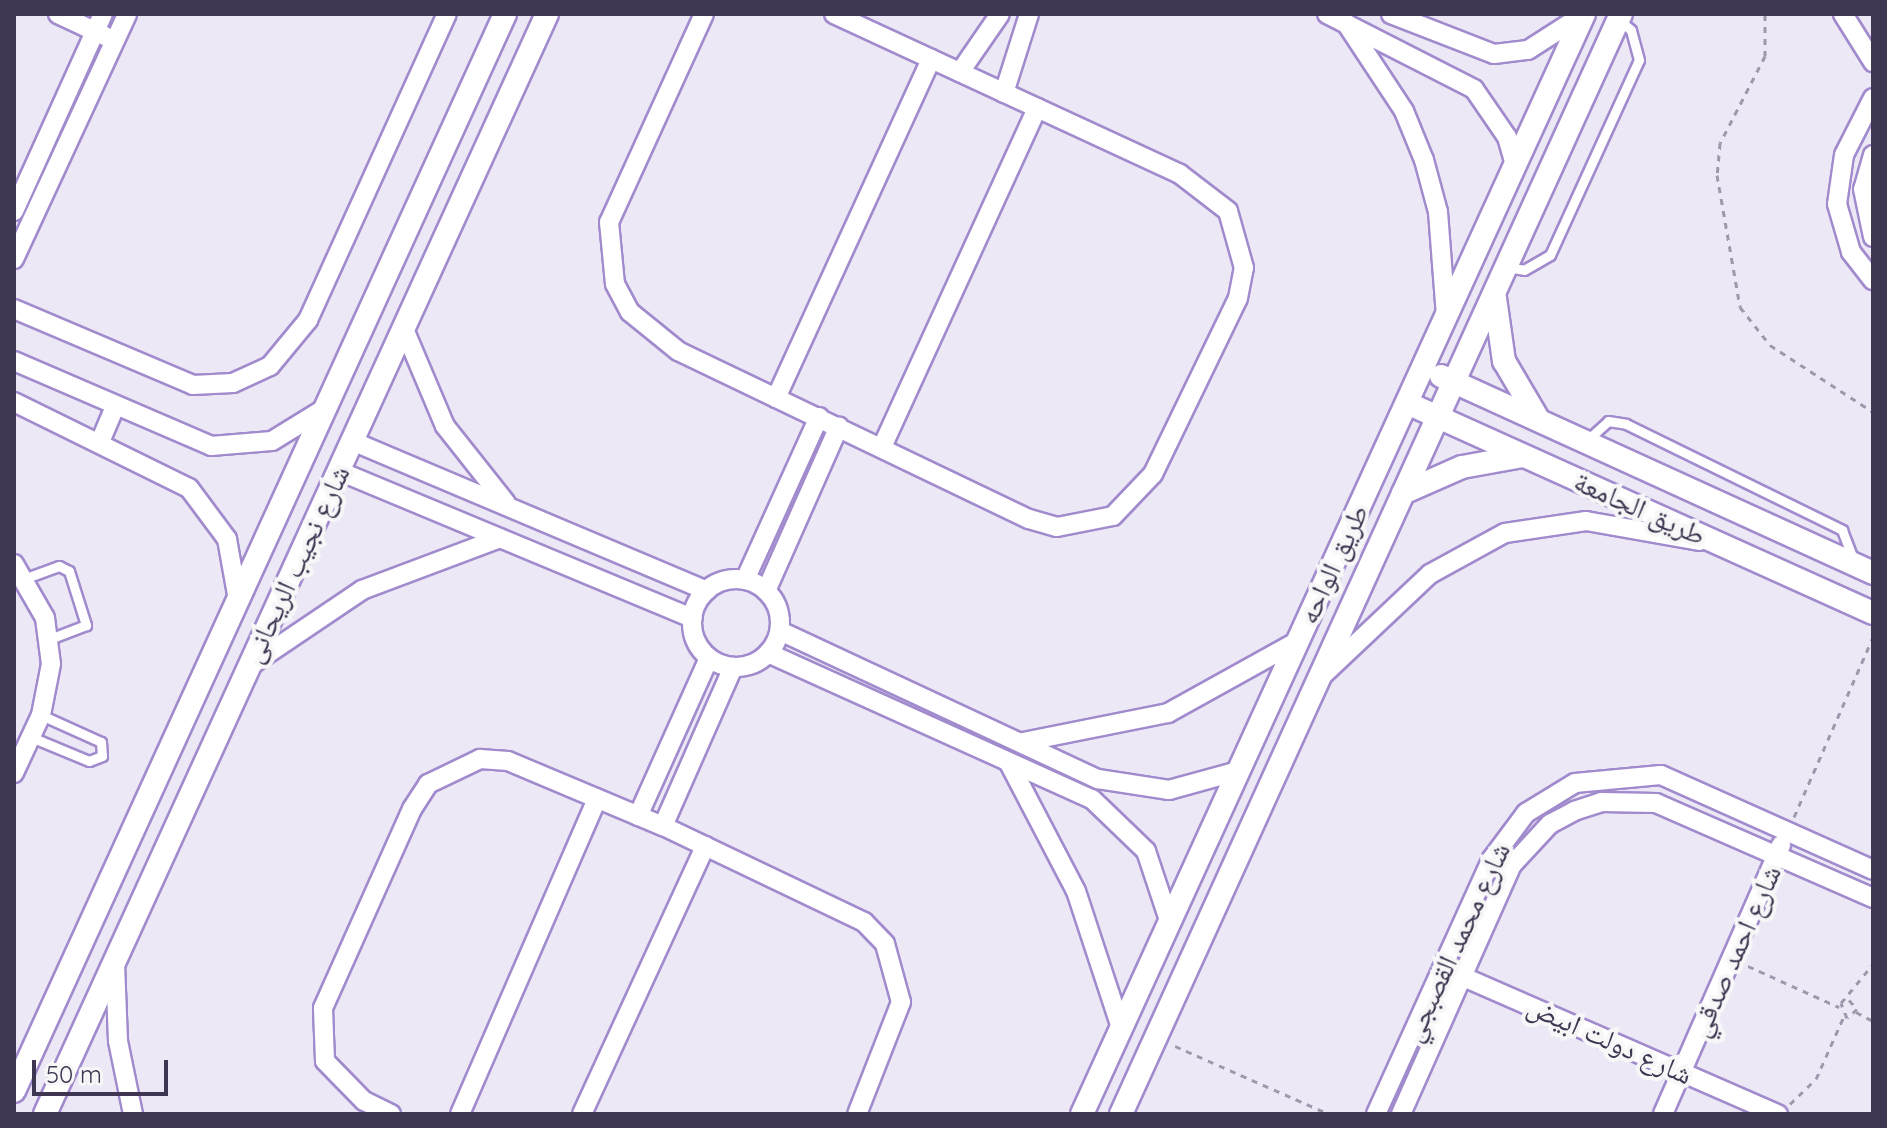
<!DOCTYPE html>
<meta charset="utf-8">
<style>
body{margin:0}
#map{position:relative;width:1887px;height:1128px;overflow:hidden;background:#ece8f6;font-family:Quicksand,"Noto Naskh Arabic",sans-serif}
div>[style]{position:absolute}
.path>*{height:3px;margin-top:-1.5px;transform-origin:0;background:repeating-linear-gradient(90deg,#9e98ac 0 6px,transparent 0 12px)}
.roads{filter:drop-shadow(2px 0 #a18bcd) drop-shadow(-2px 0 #a18bcd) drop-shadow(0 2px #a18bcd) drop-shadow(0 -2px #a18bcd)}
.service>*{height:9px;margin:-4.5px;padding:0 4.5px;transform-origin:4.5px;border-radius:4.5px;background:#fff}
.minor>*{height:18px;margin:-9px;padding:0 9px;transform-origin:9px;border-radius:9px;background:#fff}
.minor>.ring{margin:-9px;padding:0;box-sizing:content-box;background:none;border:18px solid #fff;border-radius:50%}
.tertiary>*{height:22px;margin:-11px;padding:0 11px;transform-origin:11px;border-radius:11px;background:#fff}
span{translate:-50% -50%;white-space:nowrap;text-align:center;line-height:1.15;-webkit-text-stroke:8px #f7f7f7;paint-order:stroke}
.street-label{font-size:28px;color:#3f3652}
.frame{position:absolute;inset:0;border:16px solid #3f3652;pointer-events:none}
.scale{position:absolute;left:32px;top:1060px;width:136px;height:36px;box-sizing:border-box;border:4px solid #3f3652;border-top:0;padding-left:10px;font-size:24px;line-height:28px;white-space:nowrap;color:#3f3652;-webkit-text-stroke:6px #f7f7f7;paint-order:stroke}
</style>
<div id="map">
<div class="path">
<div style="left:1765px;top:14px;width:42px;rotate:90deg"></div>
<div style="left:1765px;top:56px;width:98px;rotate:117.3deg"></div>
<div style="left:1720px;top:143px;width:32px;rotate:95deg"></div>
<div style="left:1717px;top:175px;width:134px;rotate:80.1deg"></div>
<div style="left:1740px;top:307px;width:48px;rotate:51.7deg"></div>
<div style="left:1770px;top:345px;width:123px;rotate:33deg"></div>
<div style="left:1794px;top:817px;width:197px;rotate:-66.3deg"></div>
<div style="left:1748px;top:966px;width:100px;rotate:24.3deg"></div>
<div style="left:1849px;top:1000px;width:12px;rotate:48deg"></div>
<div style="left:1857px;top:1009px;width:13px;rotate:138deg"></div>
<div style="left:1847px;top:1018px;width:16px;rotate:-112deg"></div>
<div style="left:1841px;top:1003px;width:50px;rotate:-50.6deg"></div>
<div style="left:1856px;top:1012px;width:19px;rotate:28deg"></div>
<div style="left:1175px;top:1046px;width:168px;rotate:23.8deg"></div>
<div style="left:1790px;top:1104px;width:36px;rotate:-44deg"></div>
<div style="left:1816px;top:1079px;width:69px;rotate:-66deg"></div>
</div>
<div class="roads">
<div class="service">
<div style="left:1506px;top:267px;width:18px;rotate:9deg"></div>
<div style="left:1524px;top:270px;width:30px;rotate:-30deg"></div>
<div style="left:1550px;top:255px;width:214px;rotate:-65.5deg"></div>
<div style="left:1639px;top:60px;width:31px;rotate:-105deg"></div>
<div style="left:1631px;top:30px;width:16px;rotate:-140deg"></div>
<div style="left:1585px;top:442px;width:31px;rotate:-42deg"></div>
<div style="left:1608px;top:421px;width:18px;rotate:9deg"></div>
<div style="left:1626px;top:424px;width:241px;rotate:26.1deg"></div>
<div style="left:1842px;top:530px;width:33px;rotate:69deg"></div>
<div style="left:26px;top:578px;width:35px;rotate:-20deg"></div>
<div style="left:59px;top:566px;width:11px;rotate:27deg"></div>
<div style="left:69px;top:571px;width:57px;rotate:72.5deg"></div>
<div style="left:86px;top:625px;width:39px;rotate:159deg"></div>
<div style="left:31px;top:737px;width:63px;rotate:22.5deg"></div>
<div style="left:89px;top:761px;width:14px;rotate:-21deg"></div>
<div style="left:102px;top:756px;width:14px;rotate:-94deg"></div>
<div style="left:101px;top:742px;width:66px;rotate:-155.8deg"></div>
</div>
<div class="minor">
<div style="left:58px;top:14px;width:52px;rotate:25.1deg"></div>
<div style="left:704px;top:14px;width:229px;rotate:114.5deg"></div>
<div style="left:609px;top:222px;width:62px;rotate:84.5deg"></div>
<div style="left:615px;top:284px;width:32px;rotate:62deg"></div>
<div style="left:630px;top:312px;width:62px;rotate:39.1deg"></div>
<div style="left:678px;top:351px;width:389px;rotate:25.6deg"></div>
<div style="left:1029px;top:519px;width:29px;rotate:16deg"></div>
<div style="left:1057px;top:527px;width:57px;rotate:-11.1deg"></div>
<div style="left:1113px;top:516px;width:58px;rotate:-46.4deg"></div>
<div style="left:1153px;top:474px;width:195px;rotate:-64.2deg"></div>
<div style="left:1238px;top:298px;width:31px;rotate:-79deg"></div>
<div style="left:1244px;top:268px;width:59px;rotate:-105.7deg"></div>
<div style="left:1228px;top:211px;width:61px;rotate:-142.4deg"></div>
<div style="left:1180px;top:174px;width:381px;rotate:-155.2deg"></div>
<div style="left:1327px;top:14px;width:165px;rotate:27deg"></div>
<div style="left:1474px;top:89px;width:58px;rotate:55.5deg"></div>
<div style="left:1507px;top:137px;width:29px;rotate:74deg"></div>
<div style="left:1391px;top:14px;width:110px;rotate:21.2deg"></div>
<div style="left:1494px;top:54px;width:34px;rotate:-7deg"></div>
<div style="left:1528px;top:50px;width:63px;rotate:-32.7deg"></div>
<div style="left:1843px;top:14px;width:57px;rotate:58deg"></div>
<div style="left:1346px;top:23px;width:105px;rotate:56.6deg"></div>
<div style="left:1404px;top:111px;width:53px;rotate:67.8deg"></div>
<div style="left:1424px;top:160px;width:54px;rotate:74.9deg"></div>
<div style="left:1438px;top:212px;width:104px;rotate:85.6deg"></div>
<div style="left:960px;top:72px;width:70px;rotate:-55.4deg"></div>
<div style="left:1004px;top:93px;width:83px;rotate:-72.4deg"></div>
<div style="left:1873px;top:98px;width:64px;rotate:117deg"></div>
<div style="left:1844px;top:155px;width:49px;rotate:98.1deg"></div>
<div style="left:1837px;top:204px;width:50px;rotate:73.7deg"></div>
<div style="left:1851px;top:252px;width:36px;rotate:52deg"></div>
<div style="left:1873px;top:155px;width:35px;rotate:106deg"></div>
<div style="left:1863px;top:189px;width:49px;rotate:78.2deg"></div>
<div style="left:14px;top:211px;width:216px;rotate:-65.7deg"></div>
<div style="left:14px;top:259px;width:270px;rotate:-65.2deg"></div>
<div style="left:14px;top:309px;width:194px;rotate:23deg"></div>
<div style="left:193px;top:385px;width:40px;rotate:-2.9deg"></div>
<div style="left:233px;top:383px;width:41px;rotate:-24.7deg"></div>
<div style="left:270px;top:366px;width:60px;rotate:-50.4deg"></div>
<div style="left:308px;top:320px;width:336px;rotate:-65.6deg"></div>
<div style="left:404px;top:329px;width:105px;rotate:67.1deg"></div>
<div style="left:445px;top:426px;width:98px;rotate:51.6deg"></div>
<div style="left:14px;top:361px;width:215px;rotate:23.3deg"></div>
<div style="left:211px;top:446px;width:61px;rotate:-4.7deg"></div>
<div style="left:272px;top:441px;width:61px;rotate:-31.6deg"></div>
<div style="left:776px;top:398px;width:373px;rotate:-65.4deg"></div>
<div style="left:14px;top:402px;width:195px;rotate:26.2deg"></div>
<div style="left:189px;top:488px;width:64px;rotate:53.3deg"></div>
<div style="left:227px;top:539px;width:62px;rotate:79.8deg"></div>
<div style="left:352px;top:441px;width:385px;rotate:22.9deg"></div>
<div style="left:100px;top:442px;width:39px;rotate:-67deg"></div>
<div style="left:882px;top:447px;width:373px;rotate:-65.4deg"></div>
<div style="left:339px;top:471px;width:383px;rotate:22.6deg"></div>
<div style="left:14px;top:564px;width:62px;rotate:60.1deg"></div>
<div style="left:45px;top:618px;width:46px;rotate:82.6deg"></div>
<div style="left:51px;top:664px;width:52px;rotate:101.1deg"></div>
<div style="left:41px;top:715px;width:64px;rotate:115deg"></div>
<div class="ring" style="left:692px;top:579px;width:70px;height:70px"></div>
<div style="left:745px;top:580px;width:179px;rotate:-65.6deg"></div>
<div style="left:766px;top:591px;width:180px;rotate:-66.1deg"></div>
<div style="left:780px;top:631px;width:351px;rotate:25deg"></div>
<div style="left:1098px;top:779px;width:72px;rotate:8.8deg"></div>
<div style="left:1169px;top:790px;width:72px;rotate:-15.4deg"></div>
<div style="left:768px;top:653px;width:355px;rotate:24.3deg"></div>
<div style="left:1092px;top:799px;width:75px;rotate:43.9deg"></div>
<div style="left:1146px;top:851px;width:76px;rotate:71.6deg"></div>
<div style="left:251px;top:665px;width:134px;rotate:-34deg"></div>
<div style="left:362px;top:590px;width:147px;rotate:-20.6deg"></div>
<div style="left:1325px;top:673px;width:144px;rotate:-43.3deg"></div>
<div style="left:1430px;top:574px;width:85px;rotate:-28.7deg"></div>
<div style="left:1505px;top:533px;width:82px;rotate:-8.4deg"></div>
<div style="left:1586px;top:521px;width:115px;rotate:10deg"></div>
<div style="left:1023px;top:742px;width:148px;rotate:-11.3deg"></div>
<div style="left:1168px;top:713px;width:149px;rotate:-29deg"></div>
<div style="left:1009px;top:763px;width:144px;rotate:62.4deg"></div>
<div style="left:1076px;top:891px;width:144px;rotate:71.8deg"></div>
<div style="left:638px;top:816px;width:173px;rotate:-65.8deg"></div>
<div style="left:663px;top:826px;width:174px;rotate:-66.2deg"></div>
<div style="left:115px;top:963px;width:78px;rotate:87.8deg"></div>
<div style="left:118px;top:1041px;width:75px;rotate:78.4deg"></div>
<div style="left:1450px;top:971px;width:358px;rotate:23.6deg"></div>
<div style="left:391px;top:1114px;width:30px;rotate:-154deg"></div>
<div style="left:364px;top:1101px;width:56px;rotate:-134.3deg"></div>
<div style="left:325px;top:1061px;width:53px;rotate:-92.2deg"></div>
<div style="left:323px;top:1008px;width:218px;rotate:-65.9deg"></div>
<div style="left:412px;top:809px;width:30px;rotate:-57deg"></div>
<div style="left:428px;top:784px;width:58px;rotate:-25.7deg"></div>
<div style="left:480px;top:759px;width:28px;rotate:4deg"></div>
<div style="left:508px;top:761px;width:168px;rotate:22.8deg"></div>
<div style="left:663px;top:826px;width:223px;rotate:25.5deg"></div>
<div style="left:864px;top:922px;width:30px;rotate:46deg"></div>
<div style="left:885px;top:944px;width:60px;rotate:74.6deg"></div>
<div style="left:901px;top:1002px;width:120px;rotate:111.4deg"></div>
<div style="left:460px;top:1114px;width:344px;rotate:-66.5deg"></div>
<div style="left:582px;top:1114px;width:295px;rotate:-65.3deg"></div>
<div style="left:1376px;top:1114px;width:279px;rotate:-65.6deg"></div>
<div style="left:1491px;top:860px;width:59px;rotate:-53.3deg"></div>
<div style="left:1526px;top:813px;width:57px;rotate:-31.5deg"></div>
<div style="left:1575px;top:783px;width:86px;rotate:-5.3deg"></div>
<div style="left:1661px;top:775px;width:232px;rotate:24.1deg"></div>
<div style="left:1401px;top:1114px;width:273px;rotate:-66deg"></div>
<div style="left:1512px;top:865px;width:56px;rotate:-47.2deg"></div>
<div style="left:1550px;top:824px;width:27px;rotate:-28deg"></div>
<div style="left:1574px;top:811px;width:28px;rotate:-18deg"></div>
<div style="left:1601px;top:802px;width:55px;rotate:1deg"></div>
<div style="left:1656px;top:803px;width:237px;rotate:23.6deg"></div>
<div style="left:1663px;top:1114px;width:294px;rotate:-66.3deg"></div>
</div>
<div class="tertiary">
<div style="left:1495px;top:298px;width:64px;rotate:81.9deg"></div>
<div style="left:1504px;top:361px;width:65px;rotate:59.5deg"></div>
<div style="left:1441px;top:376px;width:475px;rotate:24.5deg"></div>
<div style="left:1407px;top:403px;width:511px;rotate:24.26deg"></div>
<div style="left:1403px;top:493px;width:64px;rotate:-23.8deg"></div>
<div style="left:1462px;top:467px;width:62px;rotate:-10.2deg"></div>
<div style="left:14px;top:1091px;width:1184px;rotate:-65.49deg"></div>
<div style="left:45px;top:1114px;width:1209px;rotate:-65.47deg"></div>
<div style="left:1082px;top:1114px;width:1209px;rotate:-65.47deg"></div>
<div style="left:1121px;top:1114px;width:1208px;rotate:-65.56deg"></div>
</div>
</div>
<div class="street-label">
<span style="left:1640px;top:508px;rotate:24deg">طريق الجامعة</span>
<span style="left:296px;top:564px;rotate:-65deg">شارع نجيب الريحانى</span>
<span style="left:1333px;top:564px;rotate:-65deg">طريق الواحه</span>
<span style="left:1456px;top:942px;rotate:-65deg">شارع محمد القصبجي</span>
<span style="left:1735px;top:951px;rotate:-66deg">شارع احمد صدقي</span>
<span style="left:1610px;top:1040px;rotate:24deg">شارع دولت ابيض</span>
</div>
<div class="frame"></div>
<div class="scale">50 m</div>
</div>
